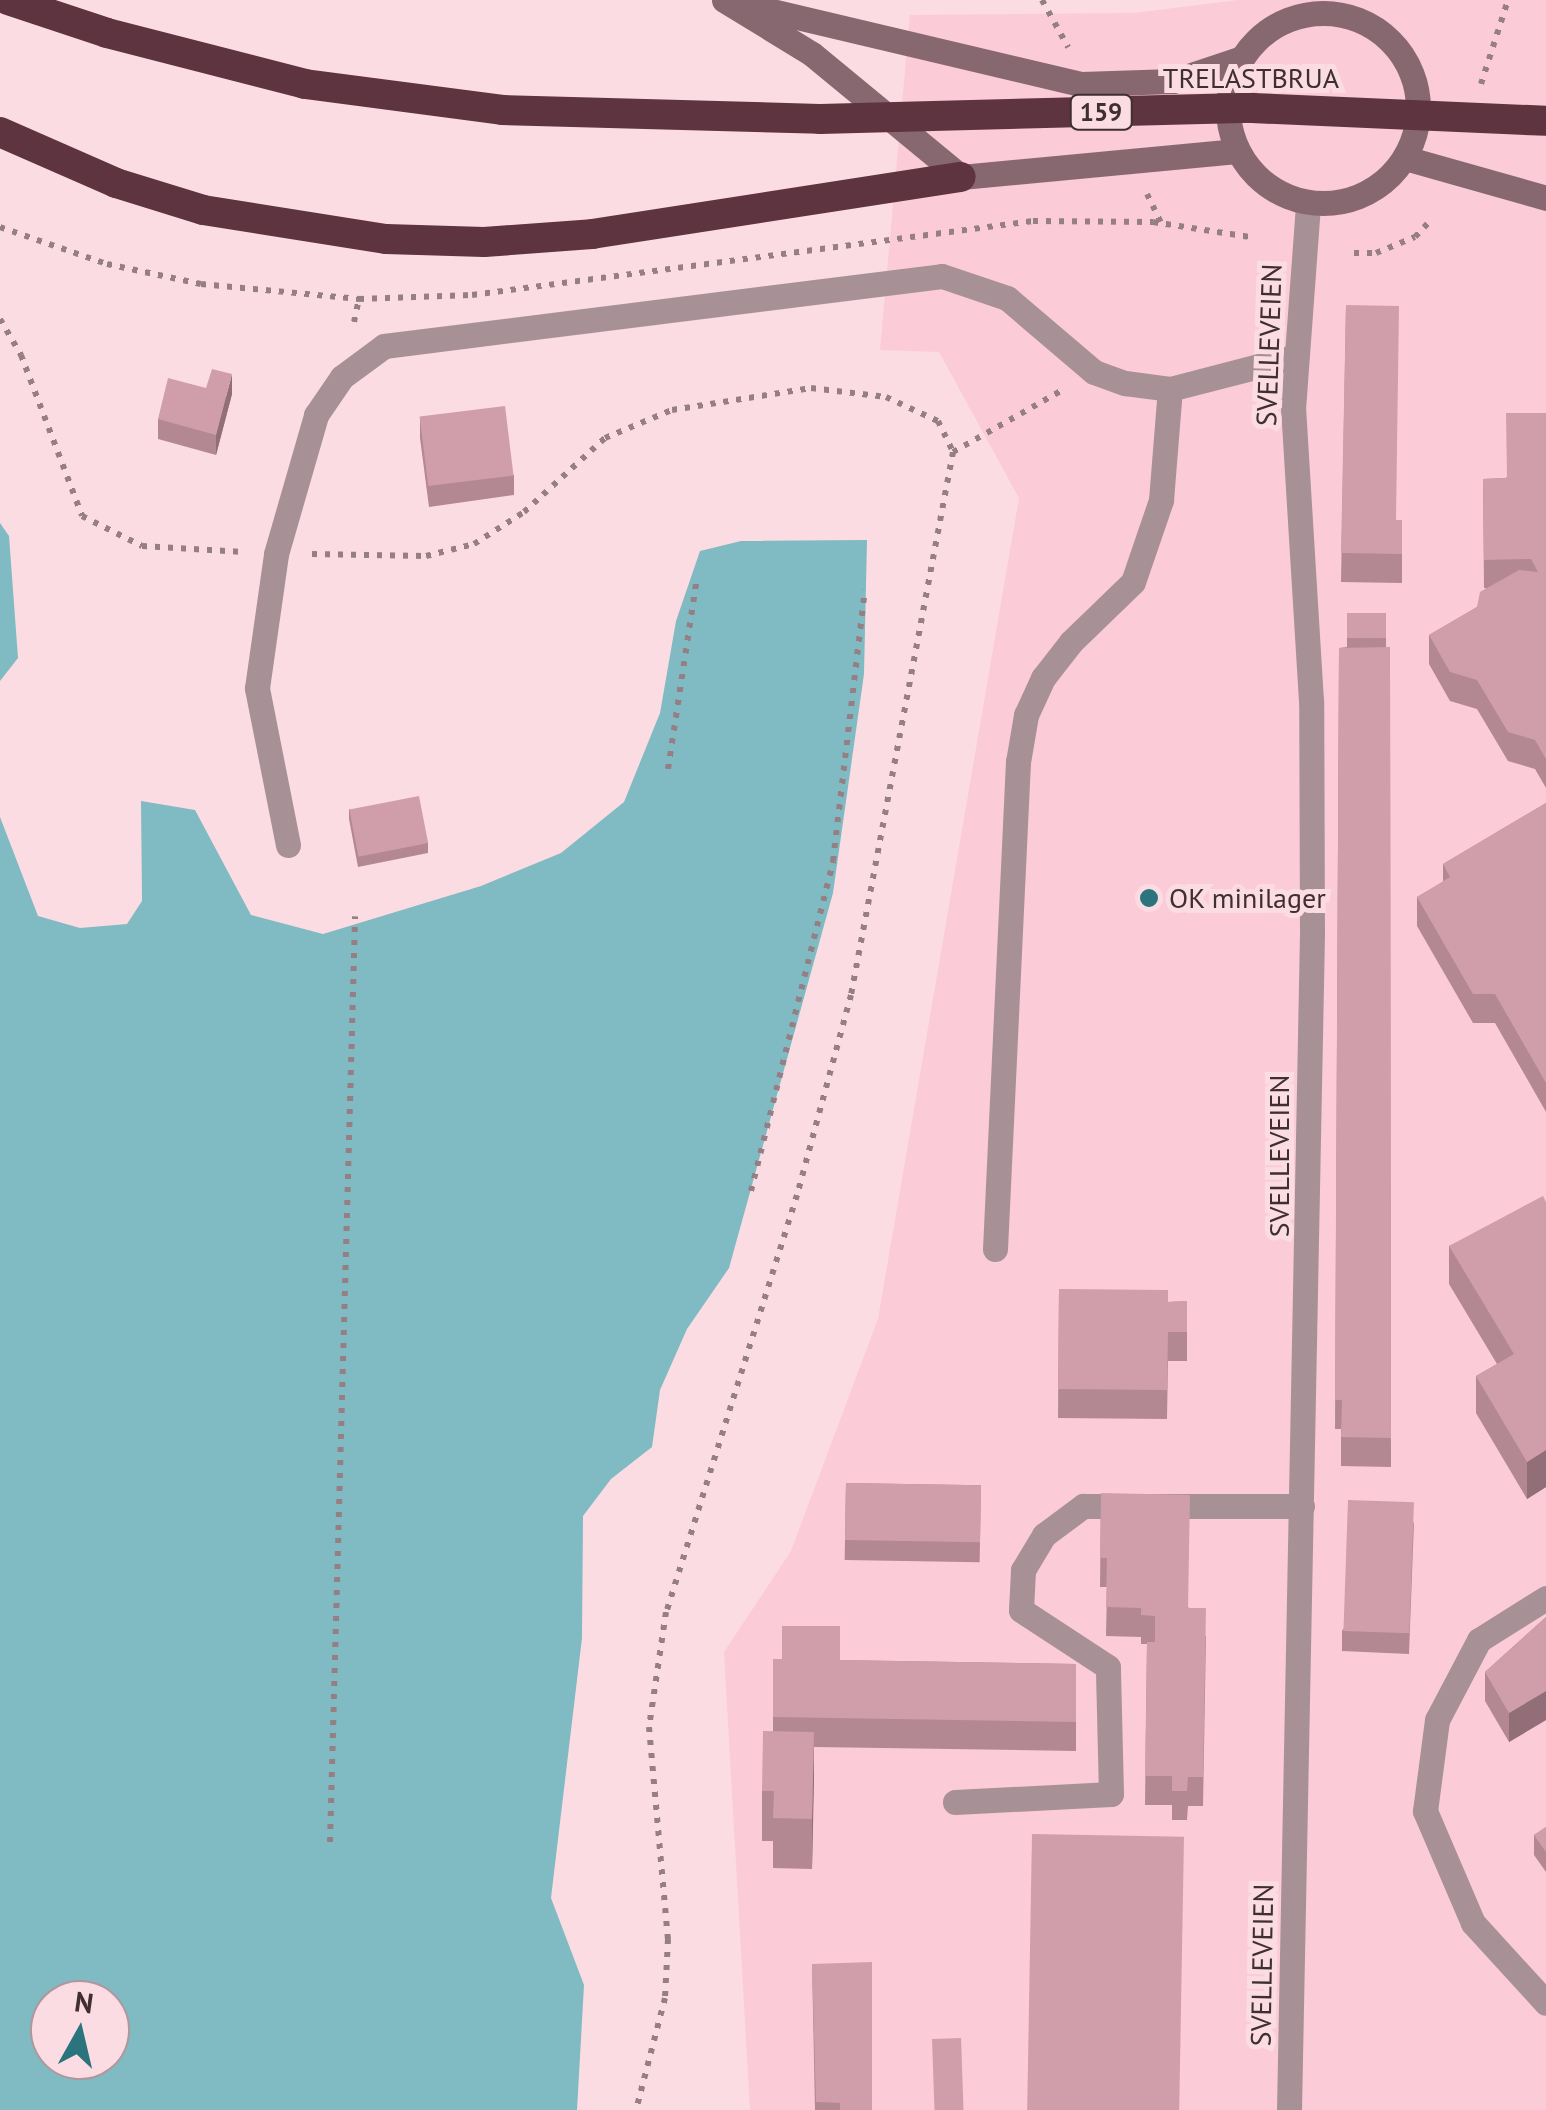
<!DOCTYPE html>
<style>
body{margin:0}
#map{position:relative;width:1546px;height:2110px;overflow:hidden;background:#fcdce3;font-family:"PT Sans",sans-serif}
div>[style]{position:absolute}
.built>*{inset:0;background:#fbcbd7}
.water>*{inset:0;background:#80bac2}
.path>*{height:6px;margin-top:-3px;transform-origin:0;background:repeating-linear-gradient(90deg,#967f84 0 5px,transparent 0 13px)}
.lane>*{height:25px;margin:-12.5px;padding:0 12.5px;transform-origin:12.5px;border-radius:12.5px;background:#a79196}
.street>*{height:25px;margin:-12.5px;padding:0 12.5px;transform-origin:12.5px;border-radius:12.5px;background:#a79196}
.secondary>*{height:25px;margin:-12.5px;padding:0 12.5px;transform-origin:12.5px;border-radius:12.5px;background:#886870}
.secondary>.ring{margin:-12.5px;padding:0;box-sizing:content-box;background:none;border:25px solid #886870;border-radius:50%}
.highway>*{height:30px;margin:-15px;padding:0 15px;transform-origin:15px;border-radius:15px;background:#5d343f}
.wall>*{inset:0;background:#b38893;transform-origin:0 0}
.shaded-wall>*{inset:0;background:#926f78}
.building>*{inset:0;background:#d09eab;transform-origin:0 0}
.dots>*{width:28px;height:28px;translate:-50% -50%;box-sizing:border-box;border:5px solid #fcdce3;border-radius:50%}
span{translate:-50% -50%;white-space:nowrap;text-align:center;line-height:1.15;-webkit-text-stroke:10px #fcdce3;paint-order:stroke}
.shield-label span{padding:2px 8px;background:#fcdce3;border:2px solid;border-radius:8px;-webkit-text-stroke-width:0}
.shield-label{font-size:25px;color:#3f2f33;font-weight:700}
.street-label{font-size:28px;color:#3f2f33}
.poi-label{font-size:28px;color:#3f2f33}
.left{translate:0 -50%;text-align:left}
.north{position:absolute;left:30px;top:1980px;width:100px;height:100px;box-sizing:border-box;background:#fcdce3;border:2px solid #b0979d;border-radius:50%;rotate:8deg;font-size:28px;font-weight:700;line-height:40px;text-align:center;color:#3f2f33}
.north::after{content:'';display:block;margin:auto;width:35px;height:45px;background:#2b737d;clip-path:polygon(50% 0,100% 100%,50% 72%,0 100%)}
</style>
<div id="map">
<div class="built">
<div style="clip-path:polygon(1238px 0,1546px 0,1546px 2110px,750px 2110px,724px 1652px,791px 1551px,878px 1319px,1019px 498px,939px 352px,880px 350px,910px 15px,1134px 13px)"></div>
</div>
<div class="water">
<div style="clip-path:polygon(0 523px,9px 536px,18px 658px,0 681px)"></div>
<div style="clip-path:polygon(evenodd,867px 540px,864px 674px,833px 893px,729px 1268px,687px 1329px,660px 1390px,652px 1447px,611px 1479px,583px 1516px,582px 1638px,551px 1898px,584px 1985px,577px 2110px,0 2110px,0 817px,38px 916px,80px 928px,127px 924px,142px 901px,141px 801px,195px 810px,251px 915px,323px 934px,481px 886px,561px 853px,624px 802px,660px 713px,676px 621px,700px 551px,741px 541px,867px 540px,110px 2000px,110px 2060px,50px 2060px,50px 2000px,110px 2000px)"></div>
</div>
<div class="path">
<div style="left:1042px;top:0;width:54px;rotate:61deg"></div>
<div style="left:1481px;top:84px;width:88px;rotate:-72.2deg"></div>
<div style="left:1147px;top:194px;width:32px;rotate:64deg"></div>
<div style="left:0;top:227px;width:113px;rotate:19.1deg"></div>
<div style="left:107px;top:264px;width:96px;rotate:12deg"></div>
<div style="left:201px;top:284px;width:159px;rotate:5.4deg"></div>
<div style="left:359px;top:299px;width:113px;rotate:-2deg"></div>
<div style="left:472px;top:295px;width:566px;rotate:-7.51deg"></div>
<div style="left:1033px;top:221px;width:120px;rotate:0.5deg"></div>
<div style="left:1153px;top:222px;width:98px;rotate:8.8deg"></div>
<div style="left:1354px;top:253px;width:22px"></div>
<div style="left:1376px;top:253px;width:42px;rotate:-22.3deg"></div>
<div style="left:1415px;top:237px;width:19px;rotate:-47deg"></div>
<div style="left:0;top:319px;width:42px;rotate:59.7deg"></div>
<div style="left:21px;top:355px;width:172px;rotate:69.2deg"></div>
<div style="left:82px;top:516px;width:67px;rotate:26.6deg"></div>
<div style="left:142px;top:546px;width:102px;rotate:3.4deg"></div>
<div style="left:354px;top:322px;width:24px;rotate:-78deg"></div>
<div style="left:953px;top:452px;width:124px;rotate:-29.5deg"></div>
<div style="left:312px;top:554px;width:114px;rotate:1deg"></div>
<div style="left:426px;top:556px;width:49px;rotate:-14deg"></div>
<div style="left:474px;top:544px;width:59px;rotate:-32.6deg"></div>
<div style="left:524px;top:512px;width:110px;rotate:-42.4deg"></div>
<div style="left:605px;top:438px;width:73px;rotate:-22.7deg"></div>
<div style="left:672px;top:410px;width:141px;rotate:-9deg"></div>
<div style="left:811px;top:388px;width:76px;rotate:6.8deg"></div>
<div style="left:886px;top:397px;width:57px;rotate:24.8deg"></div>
<div style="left:938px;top:421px;width:34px;rotate:64deg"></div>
<div style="left:953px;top:452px;width:552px;rotate:100.64deg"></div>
<div style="left:851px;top:995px;width:207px;rotate:105.1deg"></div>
<div style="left:797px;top:1195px;width:437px;rotate:107.4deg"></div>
<div style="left:666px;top:1612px;width:116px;rotate:98.4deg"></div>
<div style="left:649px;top:1727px;width:213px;rotate:84.9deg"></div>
<div style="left:668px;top:1939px;width:59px;rotate:92.9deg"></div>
<div style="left:665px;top:1998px;width:116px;rotate:104.5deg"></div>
<div style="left:668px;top:769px;width:194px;rotate:-81.4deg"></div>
<div style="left:751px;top:1191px;width:340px;rotate:-76deg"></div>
<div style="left:833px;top:861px;width:273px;rotate:-83.3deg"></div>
<div style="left:330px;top:1842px;width:926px;rotate:-88.45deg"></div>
</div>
<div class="lane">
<div style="left:288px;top:845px;width:160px;rotate:-101.2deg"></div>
<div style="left:257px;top:688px;width:135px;rotate:-81.9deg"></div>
<div style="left:276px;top:554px;width:145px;rotate:-73.9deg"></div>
<div style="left:316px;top:415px;width:46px;rotate:-55.6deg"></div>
<div style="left:342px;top:377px;width:52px;rotate:-36.4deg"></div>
<div style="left:384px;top:346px;width:562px;rotate:-7.15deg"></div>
<div style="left:942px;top:276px;width:69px;rotate:18.7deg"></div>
<div style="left:1007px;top:298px;width:114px;rotate:40.4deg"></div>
<div style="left:1094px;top:372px;width:33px;rotate:20deg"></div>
<div style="left:1125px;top:383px;width:45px;rotate:7.6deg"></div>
<div style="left:1170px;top:389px;width:128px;rotate:-14.5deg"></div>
<div style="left:995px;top:1249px;width:488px;rotate:-87.3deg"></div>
<div style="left:1018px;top:762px;width:48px;rotate:-80.3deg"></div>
<div style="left:1026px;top:715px;width:41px;rotate:-65.3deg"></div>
<div style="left:1043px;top:678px;width:46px;rotate:-52.1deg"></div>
<div style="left:1071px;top:642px;width:86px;rotate:-44.1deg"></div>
<div style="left:1133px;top:582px;width:87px;rotate:-71.1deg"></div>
<div style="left:1161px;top:500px;width:111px;rotate:-85.4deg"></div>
<div style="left:1546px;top:1598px;width:79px;rotate:147.9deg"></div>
<div style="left:1479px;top:1640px;width:90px;rotate:117.7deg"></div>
<div style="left:1437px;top:1720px;width:92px;rotate:97.5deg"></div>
<div style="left:1425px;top:1811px;width:122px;rotate:66.8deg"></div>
<div style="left:1473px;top:1923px;width:108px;rotate:47.6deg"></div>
<div style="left:955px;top:1802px;width:156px;rotate:-2.9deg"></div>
<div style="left:1111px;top:1794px;width:127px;rotate:-91.4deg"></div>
<div style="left:1108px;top:1667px;width:104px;rotate:-146.8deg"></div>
<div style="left:1021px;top:1610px;width:40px;rotate:-87.1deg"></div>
<div style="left:1023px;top:1570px;width:41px;rotate:-59deg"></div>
<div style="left:1044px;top:1535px;width:49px;rotate:-36.6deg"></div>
<div style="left:1083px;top:1506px;width:219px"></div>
</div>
<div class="street">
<div style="left:1289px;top:2110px;width:1179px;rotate:-88.88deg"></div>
<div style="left:1312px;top:931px;width:230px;rotate:-90.2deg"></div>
<div style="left:1311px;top:701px;width:293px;rotate:-93.5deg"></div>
<div style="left:1293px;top:409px;width:207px;rotate:-85.8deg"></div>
</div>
<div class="secondary">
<div style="left:724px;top:0;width:103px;rotate:31.5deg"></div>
<div style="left:812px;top:54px;width:193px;rotate:39.5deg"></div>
<div style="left:961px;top:177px;width:277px;rotate:-5.4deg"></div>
<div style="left:738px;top:3px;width:352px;rotate:13.3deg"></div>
<div style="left:1081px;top:84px;width:92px;rotate:-1.9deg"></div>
<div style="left:1173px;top:81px;width:70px;rotate:-18.4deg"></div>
<div class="ring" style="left:1228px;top:13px;width:165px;height:165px"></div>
<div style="left:1405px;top:158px;width:147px;rotate:15.8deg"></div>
</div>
<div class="highway">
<div style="left:8px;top:0;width:104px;rotate:18.4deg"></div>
<div style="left:107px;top:33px;width:204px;rotate:14.4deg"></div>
<div style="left:305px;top:84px;width:199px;rotate:7.5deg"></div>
<div style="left:502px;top:110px;width:318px;rotate:1.6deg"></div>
<div style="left:820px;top:119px;width:432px;rotate:-1.5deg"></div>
<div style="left:1252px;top:108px;width:294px;rotate:2.5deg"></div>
<div style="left:0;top:132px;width:127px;rotate:23.7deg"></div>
<div style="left:116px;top:183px;width:91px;rotate:17.2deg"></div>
<div style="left:203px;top:210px;width:185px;rotate:9deg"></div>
<div style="left:386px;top:239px;width:98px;rotate:1.8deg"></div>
<div style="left:484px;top:242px;width:108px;rotate:-4.2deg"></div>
<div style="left:592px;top:234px;width:373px;rotate:-8.8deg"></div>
</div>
<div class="wall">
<div style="clip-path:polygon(1346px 305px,1396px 520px,1402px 520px,1402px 583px,1341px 582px)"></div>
<div style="clip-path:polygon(232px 394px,216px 455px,158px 439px,158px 419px)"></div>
<div style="clip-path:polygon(1546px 413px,1546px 788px,1535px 769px,1508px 761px,1477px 709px,1450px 701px,1429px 664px,1429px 635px,1477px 607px,1486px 588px,1484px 588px,1483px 479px,1506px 478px)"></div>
<div style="clip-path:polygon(420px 418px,514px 475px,514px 495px,429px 507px,420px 438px)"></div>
<div style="clip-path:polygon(1347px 613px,1386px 613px,1386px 647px,1390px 647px,1391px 1467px,1341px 1466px,1341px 1429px,1335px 1429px,1339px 648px,1347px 647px)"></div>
<div style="clip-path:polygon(1546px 803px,1546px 1112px,1495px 1023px,1473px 1023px,1417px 926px,1417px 897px,1443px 882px,1443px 864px)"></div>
<div style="clip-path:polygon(349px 809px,428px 843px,428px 853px,358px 867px,349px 819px)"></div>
<div style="clip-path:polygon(1546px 1202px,1546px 1487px,1527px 1499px,1476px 1413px,1476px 1376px,1497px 1364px,1449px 1284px,1449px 1246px)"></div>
<div style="clip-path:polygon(1059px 1289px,1168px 1302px,1187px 1301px,1187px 1361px,1168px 1361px,1167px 1419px,1058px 1418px)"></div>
<div style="left:846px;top:1483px;width:135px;height:77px;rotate:1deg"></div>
<div style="clip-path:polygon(1101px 1493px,1189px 1608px,1206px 1637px,1203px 1806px,1188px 1806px,1187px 1820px,1172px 1820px,1172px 1805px,1145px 1805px,1147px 1644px,1141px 1644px,1141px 1637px,1106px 1636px,1107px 1587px,1100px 1587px)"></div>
<div style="clip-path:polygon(1414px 1522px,1409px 1654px,1342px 1651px,1342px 1631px)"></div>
<div style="clip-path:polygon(1546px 1617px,1546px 1720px,1509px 1742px,1485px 1701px,1485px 1672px)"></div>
<div style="clip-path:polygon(773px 1659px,1076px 1664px,1076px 1751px,814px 1747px,812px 1869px,773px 1868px,773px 1841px,762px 1841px,762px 1791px,773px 1731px)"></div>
<div style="clip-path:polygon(1546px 1827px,1546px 1872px,1534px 1855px,1534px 1835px)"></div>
<div style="clip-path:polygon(812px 1964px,872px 2110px,815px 2110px)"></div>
</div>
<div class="shaded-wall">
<div style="clip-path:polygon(232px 374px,232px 394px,216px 455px,216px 435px)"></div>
<div style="clip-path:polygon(1546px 1450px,1546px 1487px,1527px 1499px,1527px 1462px)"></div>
<div style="clip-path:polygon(1546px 1691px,1546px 1720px,1509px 1742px,1509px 1713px)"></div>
<div style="clip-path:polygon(814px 1732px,814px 1782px,812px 1869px,812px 1819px)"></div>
</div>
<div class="building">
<div style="clip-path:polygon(1346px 305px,1399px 306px,1396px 520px,1402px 520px,1402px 554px,1341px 553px)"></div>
<div style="clip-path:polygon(212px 369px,232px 374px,216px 435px,158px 419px,168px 378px,206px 388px)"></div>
<div style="left:505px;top:406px;width:70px;height:86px;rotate:83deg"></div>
<div style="clip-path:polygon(1506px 413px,1546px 413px,1546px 759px,1535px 740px,1508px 732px,1477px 680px,1450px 672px,1429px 635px,1477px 607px,1480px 592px,1519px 570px,1538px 572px,1531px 559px,1484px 560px,1483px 479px,1507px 478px)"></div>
<div style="left:1347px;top:613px;width:39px;height:25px"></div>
<div style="clip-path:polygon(1390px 647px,1391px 1438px,1341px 1437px,1342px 1400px,1335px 1400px,1339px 648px)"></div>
<div style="left:419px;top:796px;width:48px;height:71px;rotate:79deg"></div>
<div style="clip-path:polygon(1546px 803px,1546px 1083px,1495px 994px,1473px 994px,1417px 897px,1450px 877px,1443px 864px)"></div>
<div style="clip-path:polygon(1543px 1196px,1546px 1202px,1546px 1450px,1527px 1462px,1476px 1376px,1514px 1354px,1449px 1246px)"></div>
<div style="clip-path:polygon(1059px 1289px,1168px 1290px,1168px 1302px,1187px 1301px,1187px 1332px,1168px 1332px,1167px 1390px,1058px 1389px)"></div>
<div style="left:846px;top:1483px;width:135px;height:57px;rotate:1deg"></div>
<div style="clip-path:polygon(1101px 1493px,1190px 1495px,1188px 1608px,1206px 1608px,1203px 1777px,1188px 1777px,1187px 1791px,1172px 1791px,1172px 1776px,1145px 1776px,1147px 1642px,1155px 1642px,1155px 1616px,1141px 1615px,1141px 1608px,1106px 1607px,1107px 1558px,1100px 1558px)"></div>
<div style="left:1348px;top:1500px;width:66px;height:131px;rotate:2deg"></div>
<div style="clip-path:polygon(1546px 1617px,1546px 1691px,1509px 1713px,1485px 1672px)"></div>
<div style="clip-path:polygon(782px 1626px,840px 1626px,840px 1660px,1076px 1664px,1076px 1722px,773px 1717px,773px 1659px,782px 1659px)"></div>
<div style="clip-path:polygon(763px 1731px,814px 1732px,812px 1819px,773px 1818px,774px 1791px,762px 1791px)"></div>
<div style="clip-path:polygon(1546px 1827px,1546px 1852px,1534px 1835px)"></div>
<div style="left:1032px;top:1834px;width:152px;height:276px;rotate:1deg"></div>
<div style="clip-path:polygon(872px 1962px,872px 2110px,840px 2110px,840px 2103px,816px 2102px,812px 1964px)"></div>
<div style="left:961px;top:2038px;width:72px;height:29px;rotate:88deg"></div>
</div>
<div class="dots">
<div style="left:1149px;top:898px;background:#2b737d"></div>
</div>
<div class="shield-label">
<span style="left:1101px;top:112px">159</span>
</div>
<div class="street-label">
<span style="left:1251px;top:78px">TRELASTBRUA</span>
<span style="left:1269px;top:345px;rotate:-88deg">SVELLEVEIEN</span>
<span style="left:1279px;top:1156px;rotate:-90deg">SVELLEVEIEN</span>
<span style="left:1262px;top:1965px;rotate:-89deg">SVELLEVEIEN</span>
</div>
<div class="poi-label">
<span class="left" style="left:1169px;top:898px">OK minilager</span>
</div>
<div class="north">N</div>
</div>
